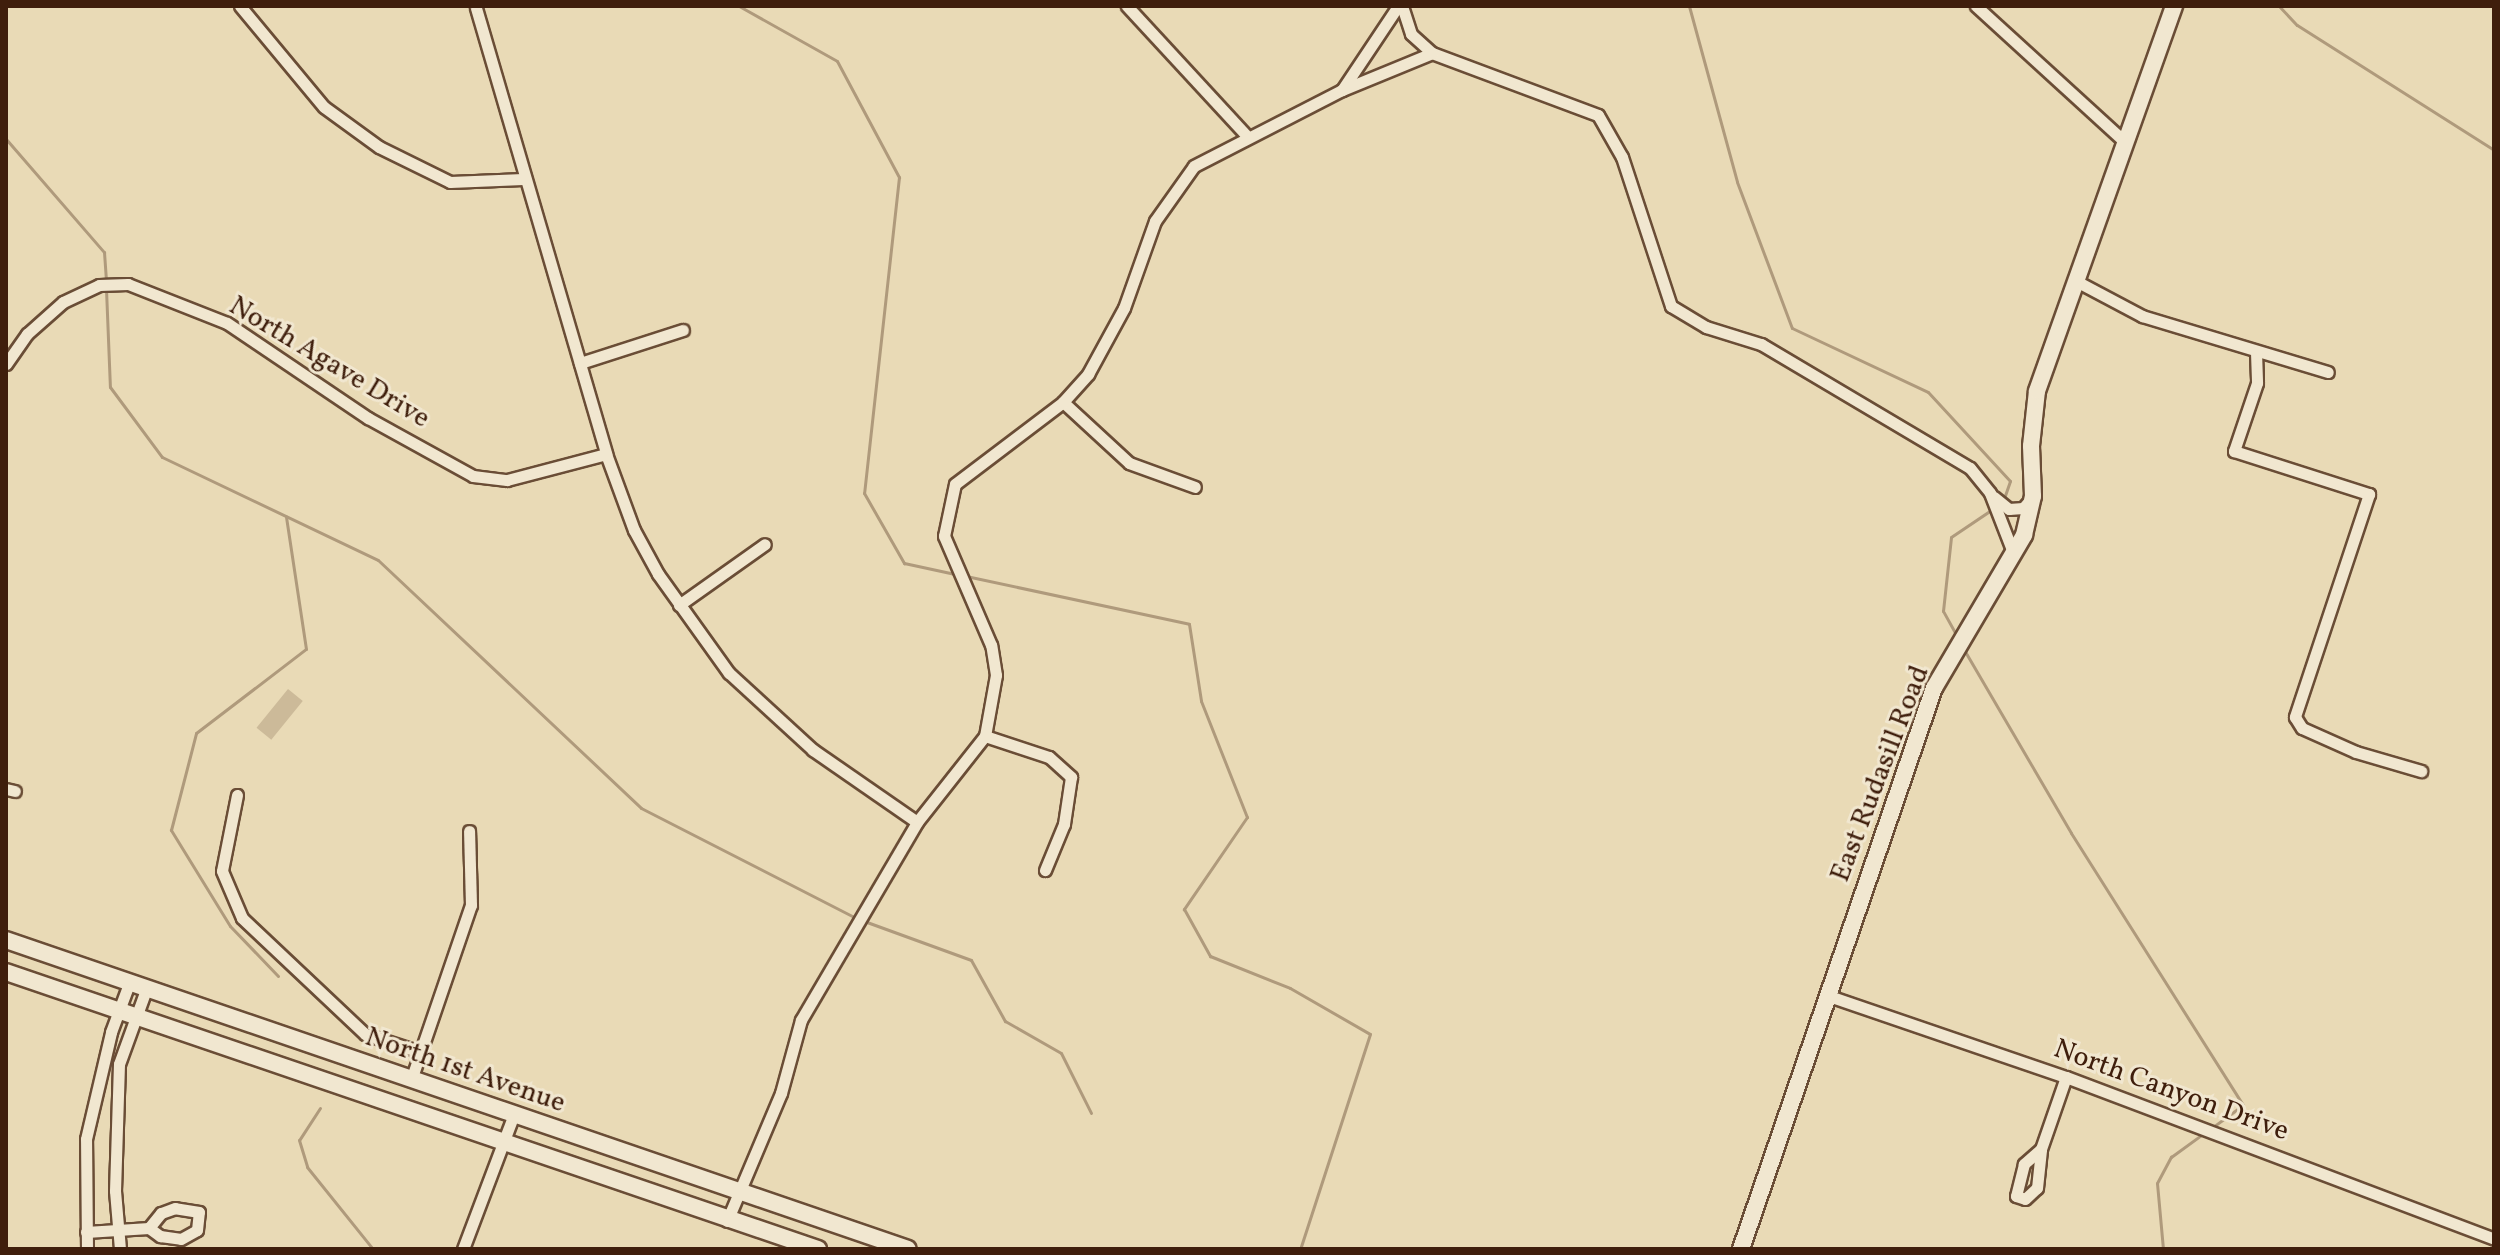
<!DOCTYPE html>
<style>
body{margin:0}
#map{position:relative;width:2500px;height:1255px;overflow:hidden;background:#e9dab6;font-family:Vollkorn,serif}
div>[style]{position:absolute}
.green>*{inset:0;background:#ccba99;transform-origin:0 0}
.stream>*{height:3px;margin:-1.5px;padding:0 1.5px;transform-origin:1.5px;border-radius:1.5px;background:#af9a7c}
.roads{filter:drop-shadow(2px 0 #6a4d36) drop-shadow(-2px 0 #6a4d36) drop-shadow(0 2px #6a4d36) drop-shadow(0 -2px #6a4d36)}
.street>*{height:11px;margin:-5.5px;padding:0 5.5px;transform-origin:5.5px;border-radius:5.5px;background:#f1e7d0}
.secondary>*{height:16px;margin:-8px;padding:0 8px;transform-origin:8px;border-radius:8px;background:#f1e7d0}
span{translate:-50% -50%;white-space:nowrap;text-align:center;line-height:1.15;-webkit-text-stroke:6px #f1e7d0;paint-order:stroke}
.street-label{font-size:28px;color:#3f1e0c}
.frame{position:absolute;inset:0;border:8px solid #3f1e0c;pointer-events:none}
</style>
<div id="map">
<div class="green">
<div style="left:288px;top:689px;width:19px;height:50px;rotate:39deg"></div>
</div>
<div class="stream">
<div style="left:739px;top:6px;width:112px;rotate:29.3deg"></div>
<div style="left:837px;top:61px;width:132px;rotate:61.9deg"></div>
<div style="left:899px;top:177px;width:318px;rotate:96.3deg"></div>
<div style="left:864px;top:493px;width:81px;rotate:60.3deg"></div>
<div style="left:904px;top:563px;width:52px;rotate:12.2deg"></div>
<div style="left:1689px;top:6px;width:182px;rotate:74.7deg"></div>
<div style="left:1737px;top:182px;width:156px;rotate:69.4deg"></div>
<div style="left:1792px;top:328px;width:150px;rotate:25.2deg"></div>
<div style="left:1928px;top:392px;width:121px;rotate:47.3deg"></div>
<div style="left:2010px;top:481px;width:21px;rotate:109deg"></div>
<div style="left:2279px;top:6px;width:26px;rotate:47deg"></div>
<div style="left:2297px;top:25px;width:233px;rotate:32.4deg"></div>
<div style="left:6px;top:139px;width:150px;rotate:49.1deg"></div>
<div style="left:104px;top:252px;width:29px;rotate:86deg"></div>
<div style="left:106px;top:289px;width:98px;rotate:87.7deg"></div>
<div style="left:110px;top:387px;width:87px;rotate:53.4deg"></div>
<div style="left:162px;top:457px;width:239px;rotate:25.5deg"></div>
<div style="left:378px;top:560px;width:361px;rotate:43.3deg"></div>
<div style="left:641px;top:808px;width:242px;rotate:27.1deg"></div>
<div style="left:966px;top:576px;width:228px;rotate:12.1deg"></div>
<div style="left:1189px;top:624px;width:78px;rotate:81.1deg"></div>
<div style="left:1201px;top:701px;width:125px;rotate:68.4deg"></div>
<div style="left:1247px;top:817px;width:112px;rotate:124.4deg"></div>
<div style="left:1184px;top:909px;width:54px;rotate:61deg"></div>
<div style="left:1210px;top:956px;width:86px;rotate:21.8deg"></div>
<div style="left:1290px;top:988px;width:92px;rotate:29.9deg"></div>
<div style="left:1370px;top:1034px;width:226px;rotate:108deg"></div>
<div style="left:1958px;top:638px;width:31px;rotate:-119deg"></div>
<div style="left:1943px;top:611px;width:74px;rotate:-83.8deg"></div>
<div style="left:1951px;top:537px;width:52px;rotate:-34deg"></div>
<div style="left:1963px;top:648px;width:214px;rotate:59.7deg"></div>
<div style="left:2071px;top:833px;width:322px;rotate:57.7deg"></div>
<div style="left:2243px;top:1105px;width:41px;rotate:144deg"></div>
<div style="left:864px;top:921px;width:114px;rotate:20deg"></div>
<div style="left:971px;top:960px;width:70px;rotate:60.9deg"></div>
<div style="left:1005px;top:1021px;width:64px;rotate:29.7deg"></div>
<div style="left:1061px;top:1053px;width:67px;rotate:63.4deg"></div>
<div style="left:278px;top:976px;width:69px;rotate:-133.8deg"></div>
<div style="left:230px;top:926px;width:113px;rotate:-121.6deg"></div>
<div style="left:171px;top:830px;width:100px;rotate:-75.5deg"></div>
<div style="left:196px;top:733px;width:138px;rotate:-37.4deg"></div>
<div style="left:306px;top:649px;width:134px;rotate:-98.6deg"></div>
<div style="left:320px;top:1108px;width:38px;rotate:123deg"></div>
<div style="left:299px;top:1140px;width:28px;rotate:73deg"></div>
<div style="left:307px;top:1167px;width:105px;rotate:51.2deg"></div>
<div style="left:2163px;top:1249px;width:66px;rotate:-95.2deg"></div>
<div style="left:2157px;top:1183px;width:30px;rotate:-62deg"></div>
<div style="left:2171px;top:1157px;width:41px;rotate:-36deg"></div>
</div>
<div class="roads">
<div class="street">
<div style="left:240px;top:6px;width:131px;rotate:50.3deg"></div>
<div style="left:324px;top:107px;width:68px;rotate:36deg"></div>
<div style="left:379px;top:147px;width:79px;rotate:26.2deg"></div>
<div style="left:450px;top:182px;width:73px;rotate:-2.4deg"></div>
<div style="left:1127px;top:6px;width:178px;rotate:47.3deg"></div>
<div style="left:1402px;top:6px;width:29px;rotate:72deg"></div>
<div style="left:1411px;top:34px;width:28px;rotate:42deg"></div>
<div style="left:1432px;top:53px;width:177px;rotate:20.5deg"></div>
<div style="left:1598px;top:115px;width:48px;rotate:60.3deg"></div>
<div style="left:1622px;top:157px;width:157px;rotate:71.8deg"></div>
<div style="left:1671px;top:306px;width:41px;rotate:31deg"></div>
<div style="left:1706px;top:327px;width:58px;rotate:17.2deg"></div>
<div style="left:1761px;top:344px;width:243px;rotate:30.7deg"></div>
<div style="left:1970px;top:468px;width:32px;rotate:51deg"></div>
<div style="left:1990px;top:493px;width:66px;rotate:68.8deg"></div>
<div style="left:1976px;top:6px;width:202px;rotate:42.4deg"></div>
<div style="left:476px;top:8px;width:465px;rotate:73.7deg"></div>
<div style="left:606px;top:454px;width:81px;rotate:69.8deg"></div>
<div style="left:634px;top:530px;width:50px;rotate:61.4deg"></div>
<div style="left:658px;top:574px;width:122px;rotate:54.4deg"></div>
<div style="left:729px;top:673px;width:114px;rotate:42.5deg"></div>
<div style="left:813px;top:750px;width:126px;rotate:34.7deg"></div>
<div style="left:1342px;top:90px;width:101px;rotate:-56.3deg"></div>
<div style="left:2076px;top:281px;width:75px;rotate:27.9deg"></div>
<div style="left:2142px;top:316px;width:194px;rotate:16.8deg"></div>
<div style="left:2256px;top:352px;width:31px;rotate:88deg"></div>
<div style="left:2257px;top:383px;width:72px;rotate:108.7deg"></div>
<div style="left:2234px;top:451px;width:142px;rotate:17.7deg"></div>
<div style="left:2369px;top:494px;width:235px;rotate:108.4deg"></div>
<div style="left:2295px;top:717px;width:13px;rotate:58deg"></div>
<div style="left:2302px;top:728px;width:59px;rotate:24deg"></div>
<div style="left:2356px;top:752px;width:68px;rotate:16.3deg"></div>
<div style="left:580px;top:363px;width:108px;rotate:-17.8deg"></div>
<div style="left:6px;top:364px;width:37px;rotate:-55deg"></div>
<div style="left:27px;top:334px;width:48px;rotate:-41.6deg"></div>
<div style="left:63px;top:302px;width:40px;rotate:-25deg"></div>
<div style="left:99px;top:285px;width:29px;rotate:-2deg"></div>
<div style="left:128px;top:284px;width:106px;rotate:21.5deg"></div>
<div style="left:227px;top:323px;width:170px;rotate:34deg"></div>
<div style="left:368px;top:418px;width:120px;rotate:28.9deg"></div>
<div style="left:473px;top:476px;width:34px;rotate:7deg"></div>
<div style="left:507px;top:480px;width:102px;rotate:-14.7deg"></div>
<div style="left:1063px;top:402px;width:90px;rotate:42.7deg"></div>
<div style="left:1129px;top:463px;width:70px;rotate:20deg"></div>
<div style="left:1994px;top:497px;width:19px;rotate:39deg"></div>
<div style="left:2009px;top:509px;width:14px;rotate:-4deg"></div>
<div style="left:2023px;top:508px;width:13px;rotate:-48deg"></div>
<div style="left:679px;top:605px;width:105px;rotate:-35.3deg"></div>
<div style="left:985px;top:736px;width:67px;rotate:18.2deg"></div>
<div style="left:1049px;top:757px;width:30px;rotate:42deg"></div>
<div style="left:1071px;top:777px;width:48px;rotate:98.5deg"></div>
<div style="left:1064px;top:824px;width:50px;rotate:112.4deg"></div>
<div style="left:6px;top:789px;width:9px;rotate:13deg"></div>
<div style="left:237px;top:795px;width:77px;rotate:101.2deg"></div>
<div style="left:222px;top:871px;width:51px;rotate:66.9deg"></div>
<div style="left:242px;top:918px;width:169px;rotate:43.3deg"></div>
<div style="left:365px;top:1034px;width:58px;rotate:18.1deg"></div>
<div style="left:1829px;top:996px;width:250px;rotate:18.9deg"></div>
<div style="left:2066px;top:1077px;width:458px;rotate:20.7deg"></div>
<div style="left:411px;top:1080px;width:185px;rotate:-71.1deg"></div>
<div style="left:471px;top:905px;width:74px;rotate:-91.5deg"></div>
<div style="left:2041px;top:1149px;width:23px;rotate:139deg"></div>
<div style="left:2024px;top:1164px;width:33px;rotate:104deg"></div>
<div style="left:2016px;top:1196px;width:9px;rotate:18deg"></div>
<div style="left:2025px;top:1199px;width:16px;rotate:-43deg"></div>
<div style="left:2037px;top:1188px;width:39px;rotate:-84deg"></div>
<div style="left:2041px;top:1149px;width:76px;rotate:-70.9deg"></div>
<div style="left:727px;top:1221px;width:139px;rotate:-67.1deg"></div>
<div style="left:781px;top:1093px;width:76px;rotate:-74.7deg"></div>
<div style="left:801px;top:1020px;width:229px;rotate:-59.6deg"></div>
<div style="left:917px;top:822px;width:110px;rotate:-51.7deg"></div>
<div style="left:985px;top:736px;width:62px;rotate:-79.8deg"></div>
<div style="left:996px;top:675px;width:30px;rotate:-99deg"></div>
<div style="left:991px;top:645px;width:119px;rotate:-113.3deg"></div>
<div style="left:944px;top:536px;width:53px;rotate:-78.1deg"></div>
<div style="left:955px;top:484px;width:136px;rotate:-37.2deg"></div>
<div style="left:1063px;top:402px;width:38px;rotate:-48deg"></div>
<div style="left:1088px;top:374px;width:75px;rotate:-61.4deg"></div>
<div style="left:1124px;top:308px;width:92px;rotate:-70.4deg"></div>
<div style="left:1155px;top:221px;width:67px;rotate:-54.7deg"></div>
<div style="left:1194px;top:166px;width:166px;rotate:-27.2deg"></div>
<div style="left:1342px;top:90px;width:97px;rotate:-22.3deg"></div>
<div style="left:86px;top:1232px;width:63px;rotate:-3.6deg"></div>
<div style="left:149px;top:1228px;width:14px;rotate:36deg"></div>
<div style="left:160px;top:1236px;width:21px;rotate:8deg"></div>
<div style="left:181px;top:1239px;width:18px;rotate:-29deg"></div>
<div style="left:197px;top:1230px;width:18px;rotate:-84deg"></div>
<div style="left:199px;top:1212px;width:24px;rotate:-171deg"></div>
<div style="left:175px;top:1208px;width:15px;rotate:160deg"></div>
<div style="left:161px;top:1213px;width:19px;rotate:129deg"></div>
<div style="left:87px;top:1249px;width:110px;rotate:-90.5deg"></div>
<div style="left:86px;top:1139px;width:110px;rotate:-76.8deg"></div>
<div style="left:111px;top:1032px;width:54px;rotate:-69.6deg"></div>
<div style="left:120px;top:1249px;width:58px;rotate:-94.9deg"></div>
<div style="left:115px;top:1191px;width:127px;rotate:-88.2deg"></div>
<div style="left:119px;top:1064px;width:82px;rotate:-70deg"></div>
<div style="left:463px;top:1249px;width:144px;rotate:-69.3deg"></div>
</div>
<div class="secondary">
<div style="left:6px;top:940px;width:953px;rotate:18.91deg"></div>
<div style="left:6px;top:972px;width:858px;rotate:18.84deg"></div>
<div style="left:1741px;top:1249px;width:593px;rotate:-71.02deg"></div>
<div style="left:1934px;top:688px;width:178px;rotate:-59.5deg"></div>
<div style="left:2024px;top:535px;width:40px;rotate:-77deg"></div>
<div style="left:2033px;top:496px;width:50px;rotate:-92.3deg"></div>
<div style="left:2031px;top:446px;width:55px;rotate:-83.8deg"></div>
<div style="left:2037px;top:391px;width:409px;rotate:-70.4deg"></div>
</div>
</div>
<div class="street-label">
<span style="left:329px;top:363px;rotate:31deg">North Agave Drive</span>
<span style="left:1881px;top:774px;rotate:-69deg">East Rudasill Road</span>
<span style="left:465px;top:1071px;rotate:19deg">North 1st Avenue</span>
<span style="left:2171px;top:1091px;rotate:20deg">North Canyon Drive</span>
</div>
<div class="frame"></div>
</div>
